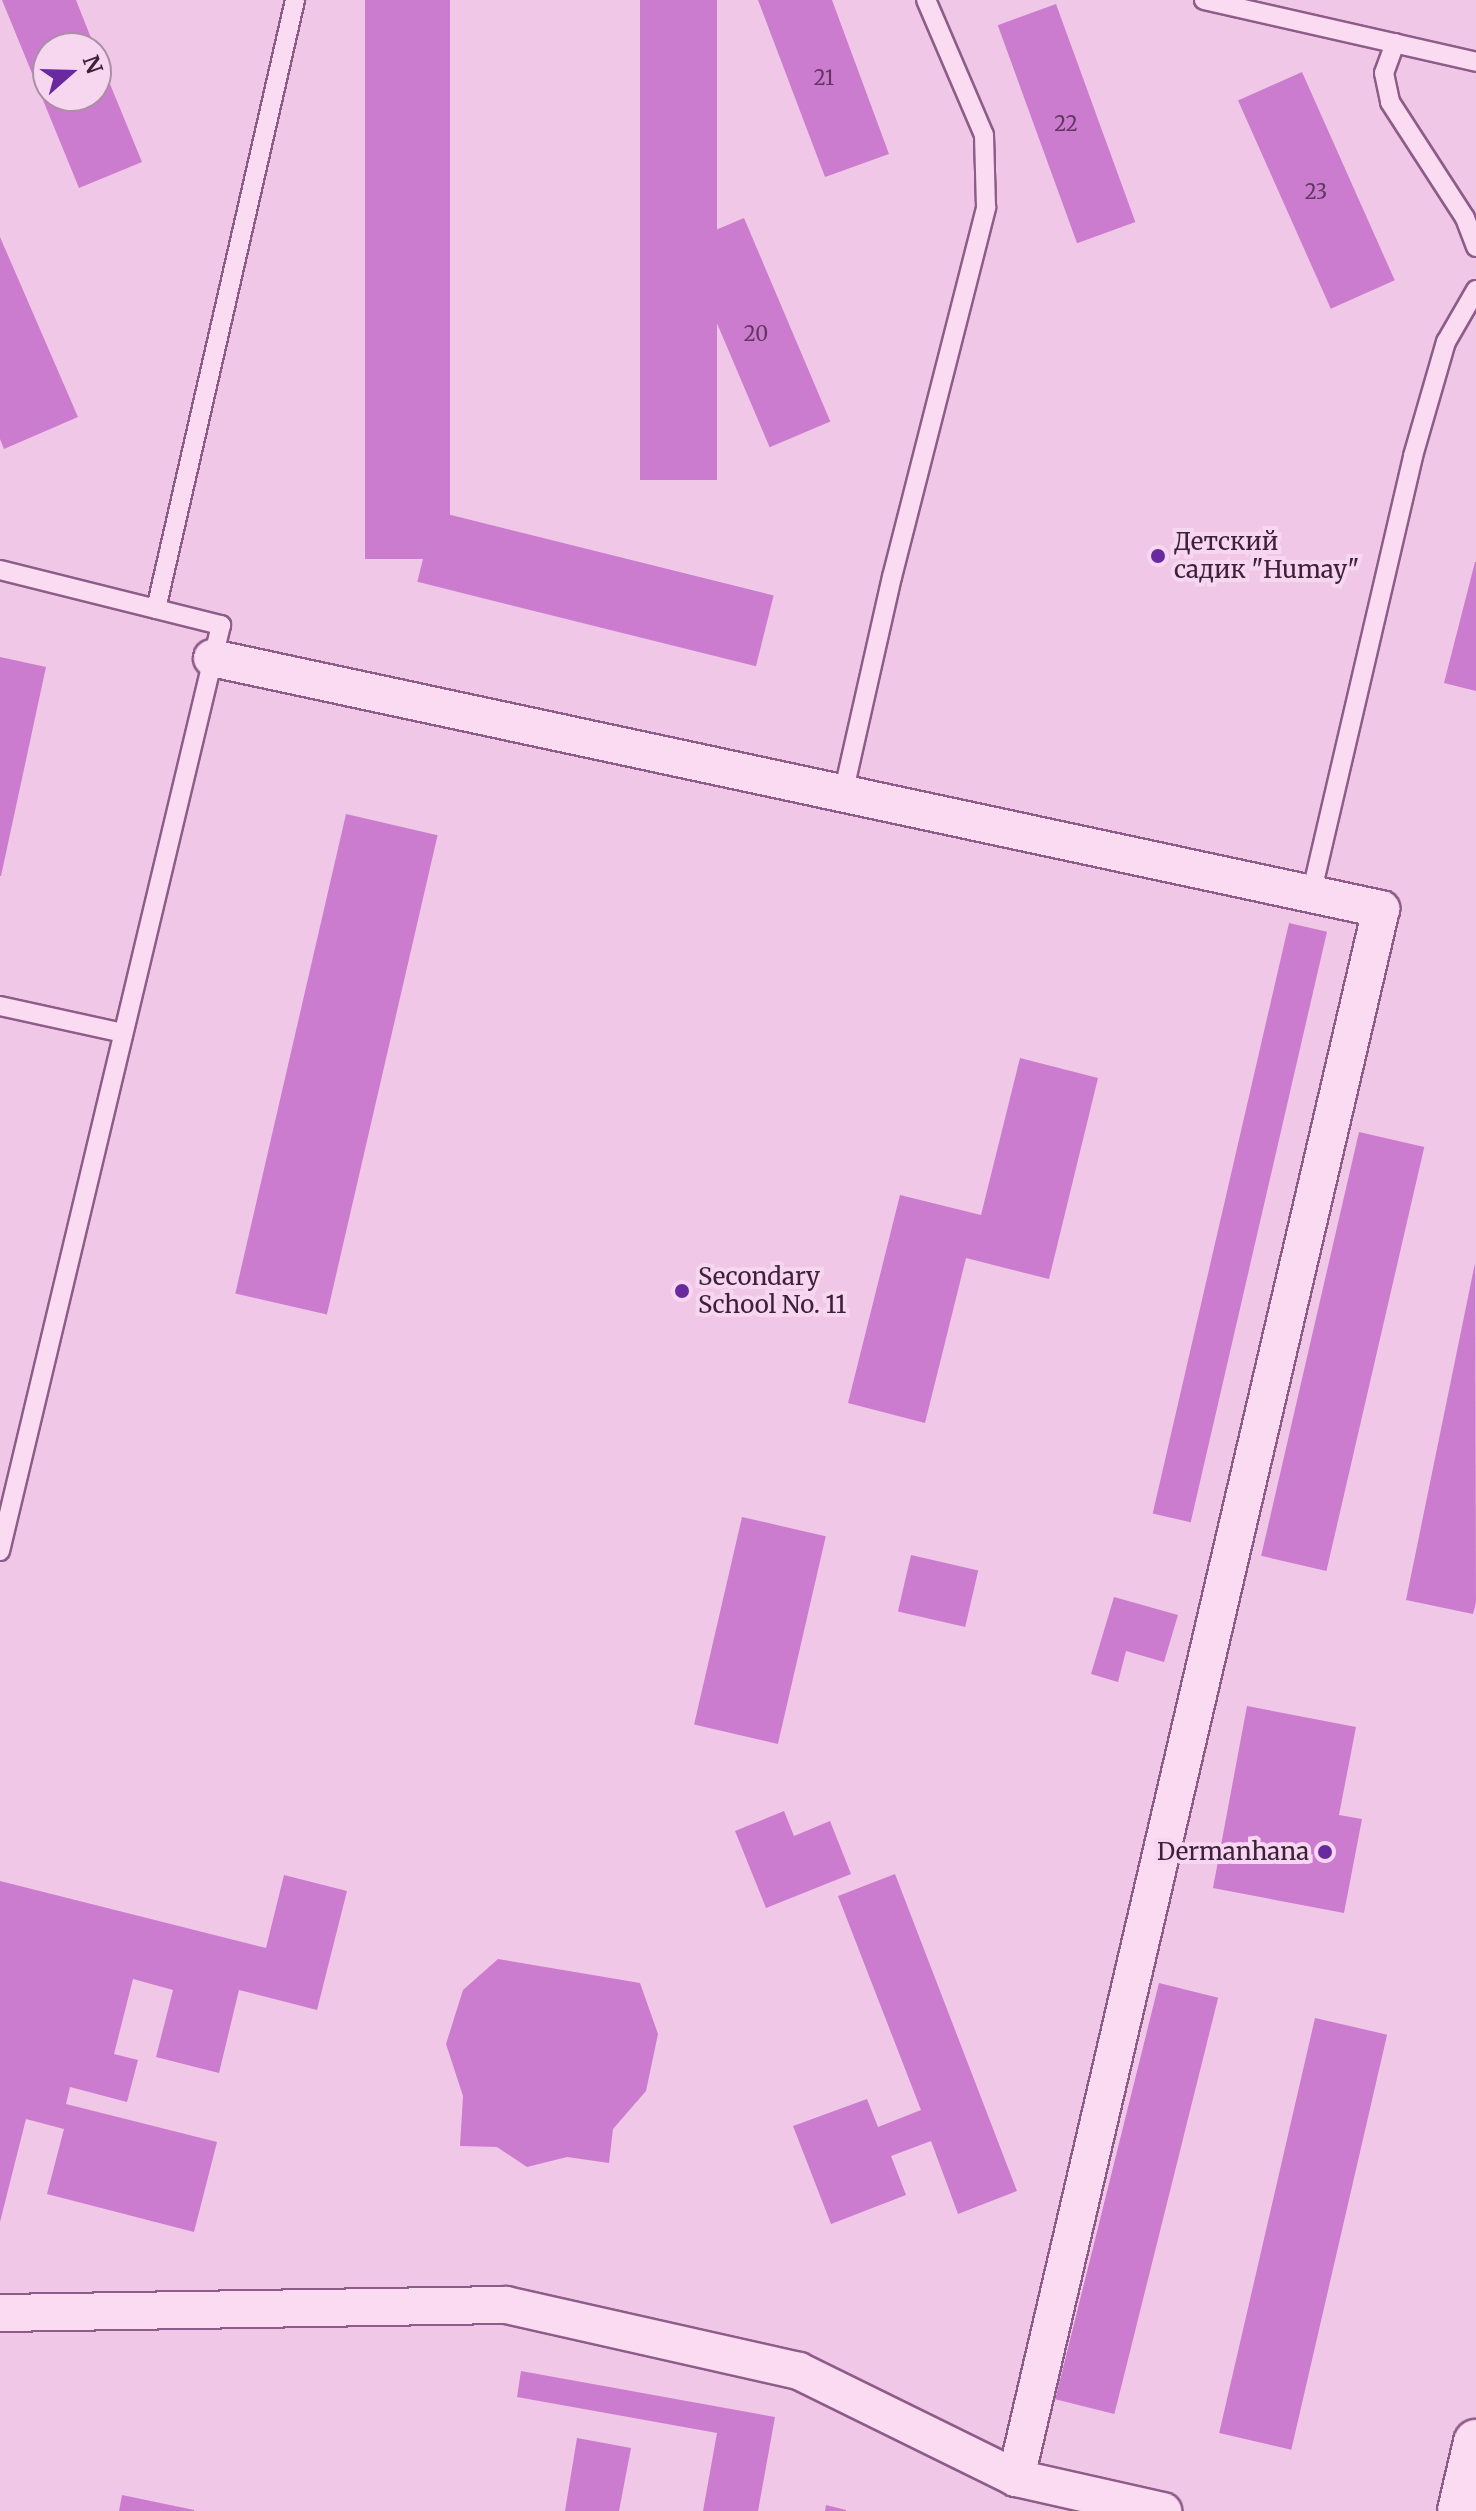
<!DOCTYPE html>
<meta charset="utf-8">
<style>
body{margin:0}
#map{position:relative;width:1476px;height:2511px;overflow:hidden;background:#f0c7e6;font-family:Merriweather,serif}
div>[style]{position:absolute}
.building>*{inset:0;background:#cc7ccf;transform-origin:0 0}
.roads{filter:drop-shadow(2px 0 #8d5c89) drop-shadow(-2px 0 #8d5c89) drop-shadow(0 2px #8d5c89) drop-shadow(0 -2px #8d5c89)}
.lane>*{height:18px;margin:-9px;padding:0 9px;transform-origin:9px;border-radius:9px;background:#fadbf2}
.street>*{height:36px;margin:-18px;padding:0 18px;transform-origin:18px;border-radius:18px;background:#fadbf2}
.secondary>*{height:44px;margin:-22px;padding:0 22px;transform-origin:22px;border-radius:22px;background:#fadbf2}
.dots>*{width:22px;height:22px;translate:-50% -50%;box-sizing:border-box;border:4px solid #f7d7ef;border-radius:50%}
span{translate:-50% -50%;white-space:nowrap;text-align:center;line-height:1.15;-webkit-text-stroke:8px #f7d7ef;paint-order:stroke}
.number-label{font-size:20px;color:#613761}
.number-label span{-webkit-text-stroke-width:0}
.poi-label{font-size:24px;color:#3d203c}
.left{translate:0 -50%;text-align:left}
.right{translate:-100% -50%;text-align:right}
.north{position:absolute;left:32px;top:32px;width:80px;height:80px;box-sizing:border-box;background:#f7d7ef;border:2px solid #ad8ea7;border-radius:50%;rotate:70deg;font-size:22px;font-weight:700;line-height:32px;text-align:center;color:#3d203c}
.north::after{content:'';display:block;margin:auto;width:28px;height:36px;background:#682a9e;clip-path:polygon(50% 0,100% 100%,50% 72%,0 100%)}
</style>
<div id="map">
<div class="building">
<div style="clip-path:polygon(2px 0,76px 0,95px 48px,48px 48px,48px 96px,96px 96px,96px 50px,142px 162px,79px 188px)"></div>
<div style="left:365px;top:0;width:85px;height:559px"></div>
<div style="left:640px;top:0;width:77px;height:480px"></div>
<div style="clip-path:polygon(758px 0,832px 0,889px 154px,825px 177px)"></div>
<div style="left:1056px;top:4px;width:232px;height:62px;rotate:70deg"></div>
<div style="left:1302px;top:72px;width:228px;height:70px;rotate:66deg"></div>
<div style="left:744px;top:218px;width:221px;height:66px;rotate:67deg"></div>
<div style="clip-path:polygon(0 237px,78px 417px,4px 449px,0 439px)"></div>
<div style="left:435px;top:511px;width:349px;height:73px;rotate:14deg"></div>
<div style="clip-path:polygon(1475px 562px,1476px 562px,1476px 691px,1444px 683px)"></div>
<div style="clip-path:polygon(0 657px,46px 667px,1px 876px,0 876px)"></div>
<div style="left:346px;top:814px;width:94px;height:492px;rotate:13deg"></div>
<div style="left:1289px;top:923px;width:39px;height:606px;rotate:13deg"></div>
<div style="clip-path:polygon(1020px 1058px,1098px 1078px,1049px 1279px,966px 1258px,925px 1423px,848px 1403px,900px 1195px,981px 1215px)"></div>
<div style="left:1359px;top:1132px;width:67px;height:435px;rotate:13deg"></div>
<div style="clip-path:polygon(1475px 1263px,1476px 1602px,1473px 1614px,1406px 1600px)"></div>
<div style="left:742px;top:1517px;width:86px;height:213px;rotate:13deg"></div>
<div style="left:911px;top:1555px;width:69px;height:58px;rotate:13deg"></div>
<div style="clip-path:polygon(1114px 1597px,1178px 1615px,1164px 1662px,1126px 1651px,1118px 1682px,1091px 1674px)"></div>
<div style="clip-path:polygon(1247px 1706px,1356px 1727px,1339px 1815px,1362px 1819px,1344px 1913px,1213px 1888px)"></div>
<div style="clip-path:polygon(784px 1811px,794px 1836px,830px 1821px,851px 1874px,766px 1908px,735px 1831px)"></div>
<div style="clip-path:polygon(895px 1874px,1017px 2191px,958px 2214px,931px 2141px,891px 2156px,906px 2195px,831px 2224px,793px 2126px,867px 2099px,878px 2127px,921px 2110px,838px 1896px)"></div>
<div style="clip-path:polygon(284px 1875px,347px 1891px,317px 2010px,239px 1990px,219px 2073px,156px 2057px,173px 1990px,133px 1979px,114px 2054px,138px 2060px,127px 2102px,70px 2087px,66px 2104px,217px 2142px,194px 2232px,47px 2194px,64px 2129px,26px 2119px,0 2222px,0 1881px,266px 1948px)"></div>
<div style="clip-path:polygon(498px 1959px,640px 1983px,658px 2034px,646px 2091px,613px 2129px,609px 2163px,567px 2157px,527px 2167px,497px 2147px,460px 2146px,463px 2096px,446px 2044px,463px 1990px)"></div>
<div style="left:1159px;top:1983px;width:61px;height:429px;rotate:14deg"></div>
<div style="left:1315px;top:2018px;width:74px;height:426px;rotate:13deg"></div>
<div style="clip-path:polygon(521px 2371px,775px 2417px,758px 2511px,703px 2511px,717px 2433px,517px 2397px)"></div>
<div style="clip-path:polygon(577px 2438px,631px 2448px,619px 2511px,565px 2511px)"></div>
<div style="clip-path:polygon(122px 2495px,194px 2510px,194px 2511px,119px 2511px)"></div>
<div style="clip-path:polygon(826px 2505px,846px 2510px,846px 2511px,825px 2511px)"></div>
</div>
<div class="roads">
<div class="lane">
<div style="left:1204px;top:0;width:279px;rotate:12.8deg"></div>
<div style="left:1395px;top:43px;width:32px;rotate:110deg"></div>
<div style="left:1384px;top:73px;width:30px;rotate:78deg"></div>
<div style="left:1390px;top:102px;width:138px;rotate:57.1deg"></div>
<div style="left:1465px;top:218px;width:31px;rotate:69deg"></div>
<div style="left:0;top:570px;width:228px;rotate:14deg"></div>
<div style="left:221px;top:625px;width:952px;rotate:103.42deg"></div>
<div style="left:156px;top:609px;width:625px;rotate:-77.14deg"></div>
<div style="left:843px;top:794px;width:222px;rotate:-77.3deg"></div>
<div style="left:892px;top:577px;width:382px;rotate:-75.7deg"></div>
<div style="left:986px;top:207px;width:72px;rotate:-91.6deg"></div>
<div style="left:984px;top:135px;width:147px;rotate:-113.2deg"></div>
<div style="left:1311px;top:895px;width:451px;rotate:-76.9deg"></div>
<div style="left:1413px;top:456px;width:119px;rotate:-73.9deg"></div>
<div style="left:1446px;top:342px;width:60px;rotate:-60deg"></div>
<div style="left:0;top:1006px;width:126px;rotate:12.4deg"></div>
</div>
<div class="street">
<div style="left:212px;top:658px;width:1196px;rotate:12.12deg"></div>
<div style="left:1381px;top:909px;width:1611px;rotate:103.1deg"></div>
<div style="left:0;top:2313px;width:506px;rotate:-0.91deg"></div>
<div style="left:506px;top:2305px;width:300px;rotate:12.7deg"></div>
<div style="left:799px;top:2371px;width:242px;rotate:26.2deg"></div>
<div style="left:1016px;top:2478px;width:151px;rotate:12.7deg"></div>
</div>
<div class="secondary">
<div style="left:1460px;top:2511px;width:71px;rotate:-76.9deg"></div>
</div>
</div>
<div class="dots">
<div style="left:1158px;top:556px;background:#682a9e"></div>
<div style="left:682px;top:1291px;background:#682a9e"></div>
<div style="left:1325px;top:1852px;background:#682a9e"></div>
</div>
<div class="number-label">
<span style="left:824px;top:77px">21</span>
<span style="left:1066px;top:123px">22</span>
<span style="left:1316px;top:191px">23</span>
<span style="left:756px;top:333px">20</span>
</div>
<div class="poi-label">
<span class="left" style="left:1174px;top:556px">Детский<br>садик "Humay"</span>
<span class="left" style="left:698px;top:1291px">Secondary<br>School No. 11</span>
<span class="right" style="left:1309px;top:1852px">Dermanhana</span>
</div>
<div class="north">N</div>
</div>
